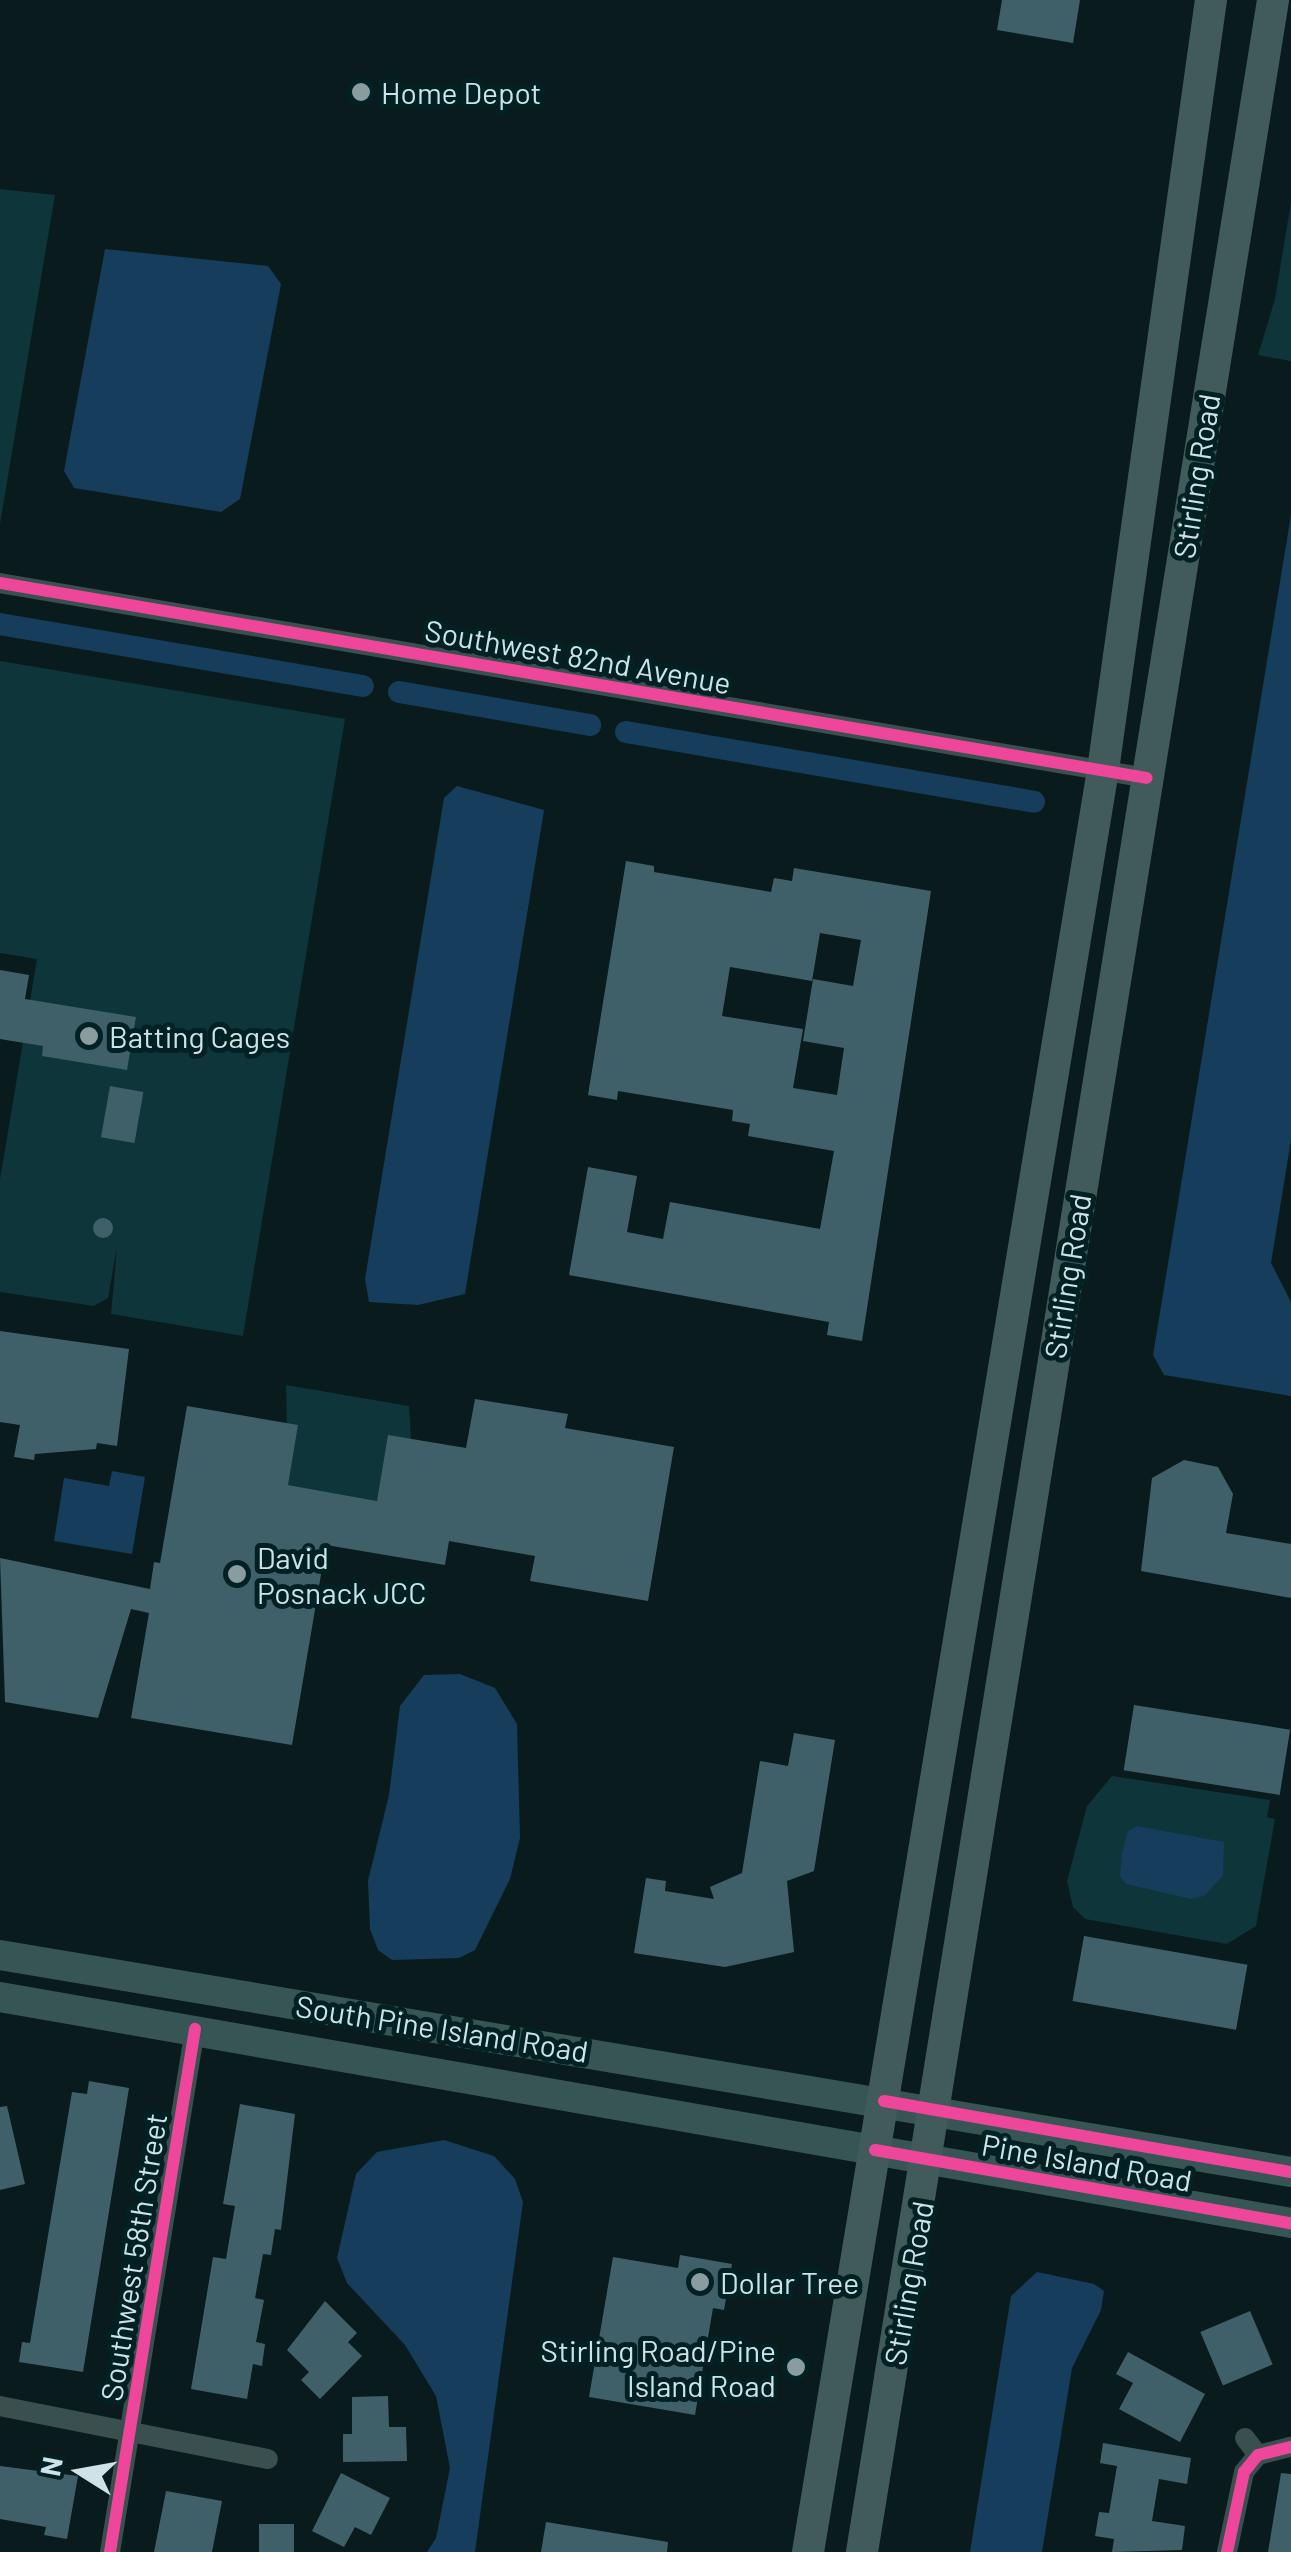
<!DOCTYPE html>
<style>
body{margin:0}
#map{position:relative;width:1291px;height:2552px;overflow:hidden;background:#0a1b1d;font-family:Barlow,sans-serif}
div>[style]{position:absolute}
.green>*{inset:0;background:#0d353a}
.water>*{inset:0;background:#163d5c}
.canal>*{height:22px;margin:-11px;padding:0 11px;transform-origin:11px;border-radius:11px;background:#163d5c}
.building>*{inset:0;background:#406069;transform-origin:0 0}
.round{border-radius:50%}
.minor>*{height:20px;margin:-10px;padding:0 10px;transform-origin:10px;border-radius:10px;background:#39504f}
.secondary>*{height:30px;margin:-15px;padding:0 15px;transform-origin:15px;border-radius:15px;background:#375555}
.primary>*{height:32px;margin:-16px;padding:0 16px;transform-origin:16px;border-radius:16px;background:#405b59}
.cycleway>*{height:12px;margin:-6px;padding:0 6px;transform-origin:6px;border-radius:6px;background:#ed469a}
.dots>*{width:28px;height:28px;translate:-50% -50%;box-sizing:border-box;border:5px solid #022125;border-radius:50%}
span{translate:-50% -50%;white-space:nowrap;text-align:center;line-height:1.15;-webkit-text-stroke:10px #022125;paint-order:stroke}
.poi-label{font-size:30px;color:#cee3e7}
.left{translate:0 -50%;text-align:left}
.right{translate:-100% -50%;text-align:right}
.street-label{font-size:30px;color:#cee3e7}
.north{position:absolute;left:30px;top:2422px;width:100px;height:100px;-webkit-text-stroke:8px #022125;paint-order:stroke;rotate:281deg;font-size:28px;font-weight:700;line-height:40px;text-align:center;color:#cee3e7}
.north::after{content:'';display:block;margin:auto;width:35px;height:45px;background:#cee3e7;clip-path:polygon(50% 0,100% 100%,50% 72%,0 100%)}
</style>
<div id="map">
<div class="green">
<div style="clip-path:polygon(0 189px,55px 195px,0 524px)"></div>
<div style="clip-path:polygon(1291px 202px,1291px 361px,1258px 355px,1275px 299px)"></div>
<div style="clip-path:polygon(0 661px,345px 719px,243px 1336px,111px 1314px,117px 1247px,108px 1298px,94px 1306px,0 1292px,0 1179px,37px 959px,0 953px)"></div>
<div style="clip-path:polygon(286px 1385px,409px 1406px,411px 1439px,377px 1501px,288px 1485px)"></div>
<div style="clip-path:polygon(1112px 1776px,1270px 1800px,1267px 1817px,1275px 1819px,1256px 1926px,1227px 1944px,1085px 1919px,1073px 1907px,1067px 1881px,1087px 1806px)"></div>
</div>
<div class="water">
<div style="clip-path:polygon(105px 249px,268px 266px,281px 284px,240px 499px,221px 512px,74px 488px,64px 471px)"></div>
<div style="clip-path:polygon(1291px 515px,1291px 1140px,1271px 1263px,1291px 1302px,1291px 1396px,1164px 1375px,1153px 1355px)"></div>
<div style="clip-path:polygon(457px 786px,544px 810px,465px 1294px,418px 1305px,369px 1302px,365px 1279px,444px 798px)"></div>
<div style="clip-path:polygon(112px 1471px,145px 1477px,132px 1554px,54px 1541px,64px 1478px,109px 1486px)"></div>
<div style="clip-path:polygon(460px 1674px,495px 1688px,517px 1724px,520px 1838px,510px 1879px,475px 1950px,459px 1958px,392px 1960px,378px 1950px,370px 1929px,368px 1881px,389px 1795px,400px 1706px,424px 1675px)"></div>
<div style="clip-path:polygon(1137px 1826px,1224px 1842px,1223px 1876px,1204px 1896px,1191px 1899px,1126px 1884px,1120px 1876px,1122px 1853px,1128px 1831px)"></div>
<div style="clip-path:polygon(444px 2140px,494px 2156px,515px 2179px,523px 2202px,475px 2552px,427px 2552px,436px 2538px,450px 2468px,436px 2396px,405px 2345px,347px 2283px,337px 2258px,356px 2174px,377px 2152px)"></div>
<div style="clip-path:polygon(1037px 2272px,1094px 2284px,1104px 2291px,1101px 2310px,1072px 2368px,1042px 2552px,970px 2552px,1011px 2296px)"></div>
</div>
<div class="canal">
<div style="left:0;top:624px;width:368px;rotate:9.7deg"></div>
<div style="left:399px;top:692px;width:194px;rotate:9.8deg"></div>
<div style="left:626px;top:732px;width:414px;rotate:9.7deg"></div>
</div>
<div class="building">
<div style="clip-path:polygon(1002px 0,1080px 0,1073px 43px,997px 30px)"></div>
<div style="clip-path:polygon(evenodd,626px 861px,654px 866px,654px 872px,771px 892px,774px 878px,792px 881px,794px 868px,931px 891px,862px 1341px,827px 1335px,829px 1322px,569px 1275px,588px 1167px,637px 1176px,627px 1232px,663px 1239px,670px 1202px,820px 1229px,834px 1151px,748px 1136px,750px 1124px,732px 1121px,733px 1110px,618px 1091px,617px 1100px,588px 1095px,626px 861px,820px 933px,861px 940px,853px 986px,813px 979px,803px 1041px,844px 1048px,837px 1095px,793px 1088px,803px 1029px,722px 1016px,730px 967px,812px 981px,820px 933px)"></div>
<div style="clip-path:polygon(0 970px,29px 975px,25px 999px,136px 1017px,127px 1070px,42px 1056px,43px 1046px,0 1039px)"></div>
<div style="left:110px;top:1086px;width:34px;height:52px;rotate:10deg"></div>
<div class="round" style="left:93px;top:1218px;width:20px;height:20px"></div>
<div style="clip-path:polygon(0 1331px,129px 1349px,117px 1446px,97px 1443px,96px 1449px,35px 1454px,34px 1460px,14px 1457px,20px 1425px,0 1422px)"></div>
<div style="clip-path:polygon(475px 1399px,568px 1414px,565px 1428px,674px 1447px,648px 1601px,530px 1581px,535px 1556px,449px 1541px,445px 1565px,326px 1545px,292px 1745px,131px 1718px,149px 1613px,131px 1609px,98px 1718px,5px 1702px,0 1558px,150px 1589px,154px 1562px,160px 1563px,187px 1406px,298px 1425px,288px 1485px,377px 1501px,388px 1435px,466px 1448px)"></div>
<div style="clip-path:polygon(1184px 1460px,1218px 1467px,1233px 1494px,1226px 1533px,1291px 1544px,1291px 1598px,1141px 1571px,1152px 1478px)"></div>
<div style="left:1134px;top:1705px;width:158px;height:66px;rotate:9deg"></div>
<div style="clip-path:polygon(794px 1733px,835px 1740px,814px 1871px,787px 1881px,794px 1952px,725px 1967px,634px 1953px,646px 1878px,666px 1881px,665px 1891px,714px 1899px,710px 1887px,742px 1873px,760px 1761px,788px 1766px)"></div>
<div style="left:1084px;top:1936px;width:166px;height:66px;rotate:10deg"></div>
<div style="clip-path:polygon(89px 2081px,129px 2088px,83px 2372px,19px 2362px,22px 2342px,30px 2343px,72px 2092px,87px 2094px)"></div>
<div style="clip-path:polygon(240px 2104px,295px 2114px,281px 2230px,275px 2229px,271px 2255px,263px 2254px,255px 2298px,264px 2300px,256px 2342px,265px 2344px,262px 2366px,253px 2364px,247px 2399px,191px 2389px,213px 2257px,226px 2259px,235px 2206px,223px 2204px)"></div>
<div style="clip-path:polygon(7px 2106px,25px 2184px,0 2190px,0 2107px)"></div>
<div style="clip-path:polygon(680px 2255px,732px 2264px,724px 2310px,713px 2308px,695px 2415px,589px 2397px,613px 2257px,678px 2268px)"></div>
<div style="clip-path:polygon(325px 2301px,357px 2333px,348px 2342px,362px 2356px,320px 2399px,301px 2380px,309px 2372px,287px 2350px)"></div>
<div style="left:1250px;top:2311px;width:58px;height:54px;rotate:67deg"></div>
<div style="clip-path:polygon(1128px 2352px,1205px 2394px,1180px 2442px,1119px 2409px,1133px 2383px,1116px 2374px)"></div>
<div style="clip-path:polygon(388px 2396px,389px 2427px,406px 2427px,407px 2461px,343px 2462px,343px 2434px,352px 2434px,352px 2397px)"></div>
<div style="clip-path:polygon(1103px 2443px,1191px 2458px,1187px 2484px,1159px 2479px,1152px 2521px,1185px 2526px,1182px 2550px,1112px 2552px,1114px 2539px,1095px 2536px,1099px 2512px,1109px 2513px,1117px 2466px,1100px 2463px)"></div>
<div style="clip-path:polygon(0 2466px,78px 2476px,67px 2539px,44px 2535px,46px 2527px,0 2519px)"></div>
<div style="clip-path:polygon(341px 2473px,390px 2498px,371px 2535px,355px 2527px,344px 2547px,312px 2531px)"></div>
<div style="clip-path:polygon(1281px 2473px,1291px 2474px,1291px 2552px,1268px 2552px)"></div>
<div style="clip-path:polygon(166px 2491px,222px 2501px,212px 2552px,154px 2552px)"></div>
<div style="clip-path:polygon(546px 2522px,668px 2542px,667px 2552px,541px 2552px)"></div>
<div style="left:294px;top:2524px;width:28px;height:35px;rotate:90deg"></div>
</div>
<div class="minor">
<div style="left:0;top:583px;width:1163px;rotate:9.65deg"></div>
<div style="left:0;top:2406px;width:273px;rotate:11.2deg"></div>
<div style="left:1245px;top:2438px;width:21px;rotate:53deg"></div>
<div style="left:110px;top:2552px;width:530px;rotate:-80.77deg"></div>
<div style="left:1227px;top:2552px;width:82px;rotate:-78deg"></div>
<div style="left:1244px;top:2472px;width:22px;rotate:-51deg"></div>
<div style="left:1258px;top:2455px;width:34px;rotate:-14deg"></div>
</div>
<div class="secondary">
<div style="left:0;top:1955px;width:1309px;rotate:9.54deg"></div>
<div style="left:0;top:1997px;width:1311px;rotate:9.93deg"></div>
</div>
<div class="primary">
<div style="left:808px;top:2552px;width:1806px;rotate:-80.6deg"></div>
<div style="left:1103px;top:770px;width:778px;rotate:-82.02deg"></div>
<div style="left:862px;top:2552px;width:2585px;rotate:-80.85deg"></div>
</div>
<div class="cycleway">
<div style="left:0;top:583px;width:1163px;rotate:9.65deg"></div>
<div style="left:884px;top:2101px;width:413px;rotate:9.9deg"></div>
<div style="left:875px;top:2150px;width:422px;rotate:10deg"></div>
<div style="left:110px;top:2552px;width:530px;rotate:-80.77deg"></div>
<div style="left:1227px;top:2552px;width:82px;rotate:-78deg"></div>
<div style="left:1244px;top:2472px;width:22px;rotate:-51deg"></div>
<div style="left:1258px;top:2455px;width:34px;rotate:-14deg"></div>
</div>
<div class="dots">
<div style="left:361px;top:92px;background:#899da0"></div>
<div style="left:89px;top:1036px;background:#899da0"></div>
<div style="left:237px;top:1574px;background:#899da0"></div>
<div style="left:700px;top:2282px;background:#899da0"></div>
<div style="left:796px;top:2367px;background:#899da0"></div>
</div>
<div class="poi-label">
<span class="left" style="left:381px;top:92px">Home Depot</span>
<span class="left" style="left:109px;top:1036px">Batting Cages</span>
<span class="left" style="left:257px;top:1574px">David<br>Posnack JCC</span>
<span class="left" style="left:720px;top:2282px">Dollar Tree</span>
<span class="right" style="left:776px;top:2367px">Stirling Road/Pine<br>Island Road</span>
</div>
<div class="street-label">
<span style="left:1196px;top:476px;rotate:-81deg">Stirling Road</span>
<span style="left:578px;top:656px;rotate:10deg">Southwest 82nd Avenue</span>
<span style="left:1067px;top:1276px;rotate:-81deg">Stirling Road</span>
<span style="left:442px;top:2028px;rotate:9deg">South Pine Island Road</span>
<span style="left:1087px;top:2162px;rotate:10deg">Pine Island Road</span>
<span style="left:133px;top:2257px;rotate:-81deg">Southwest 58th Street</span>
<span style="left:908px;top:2283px;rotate:-80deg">Stirling Road</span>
</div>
<div class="north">N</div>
</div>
